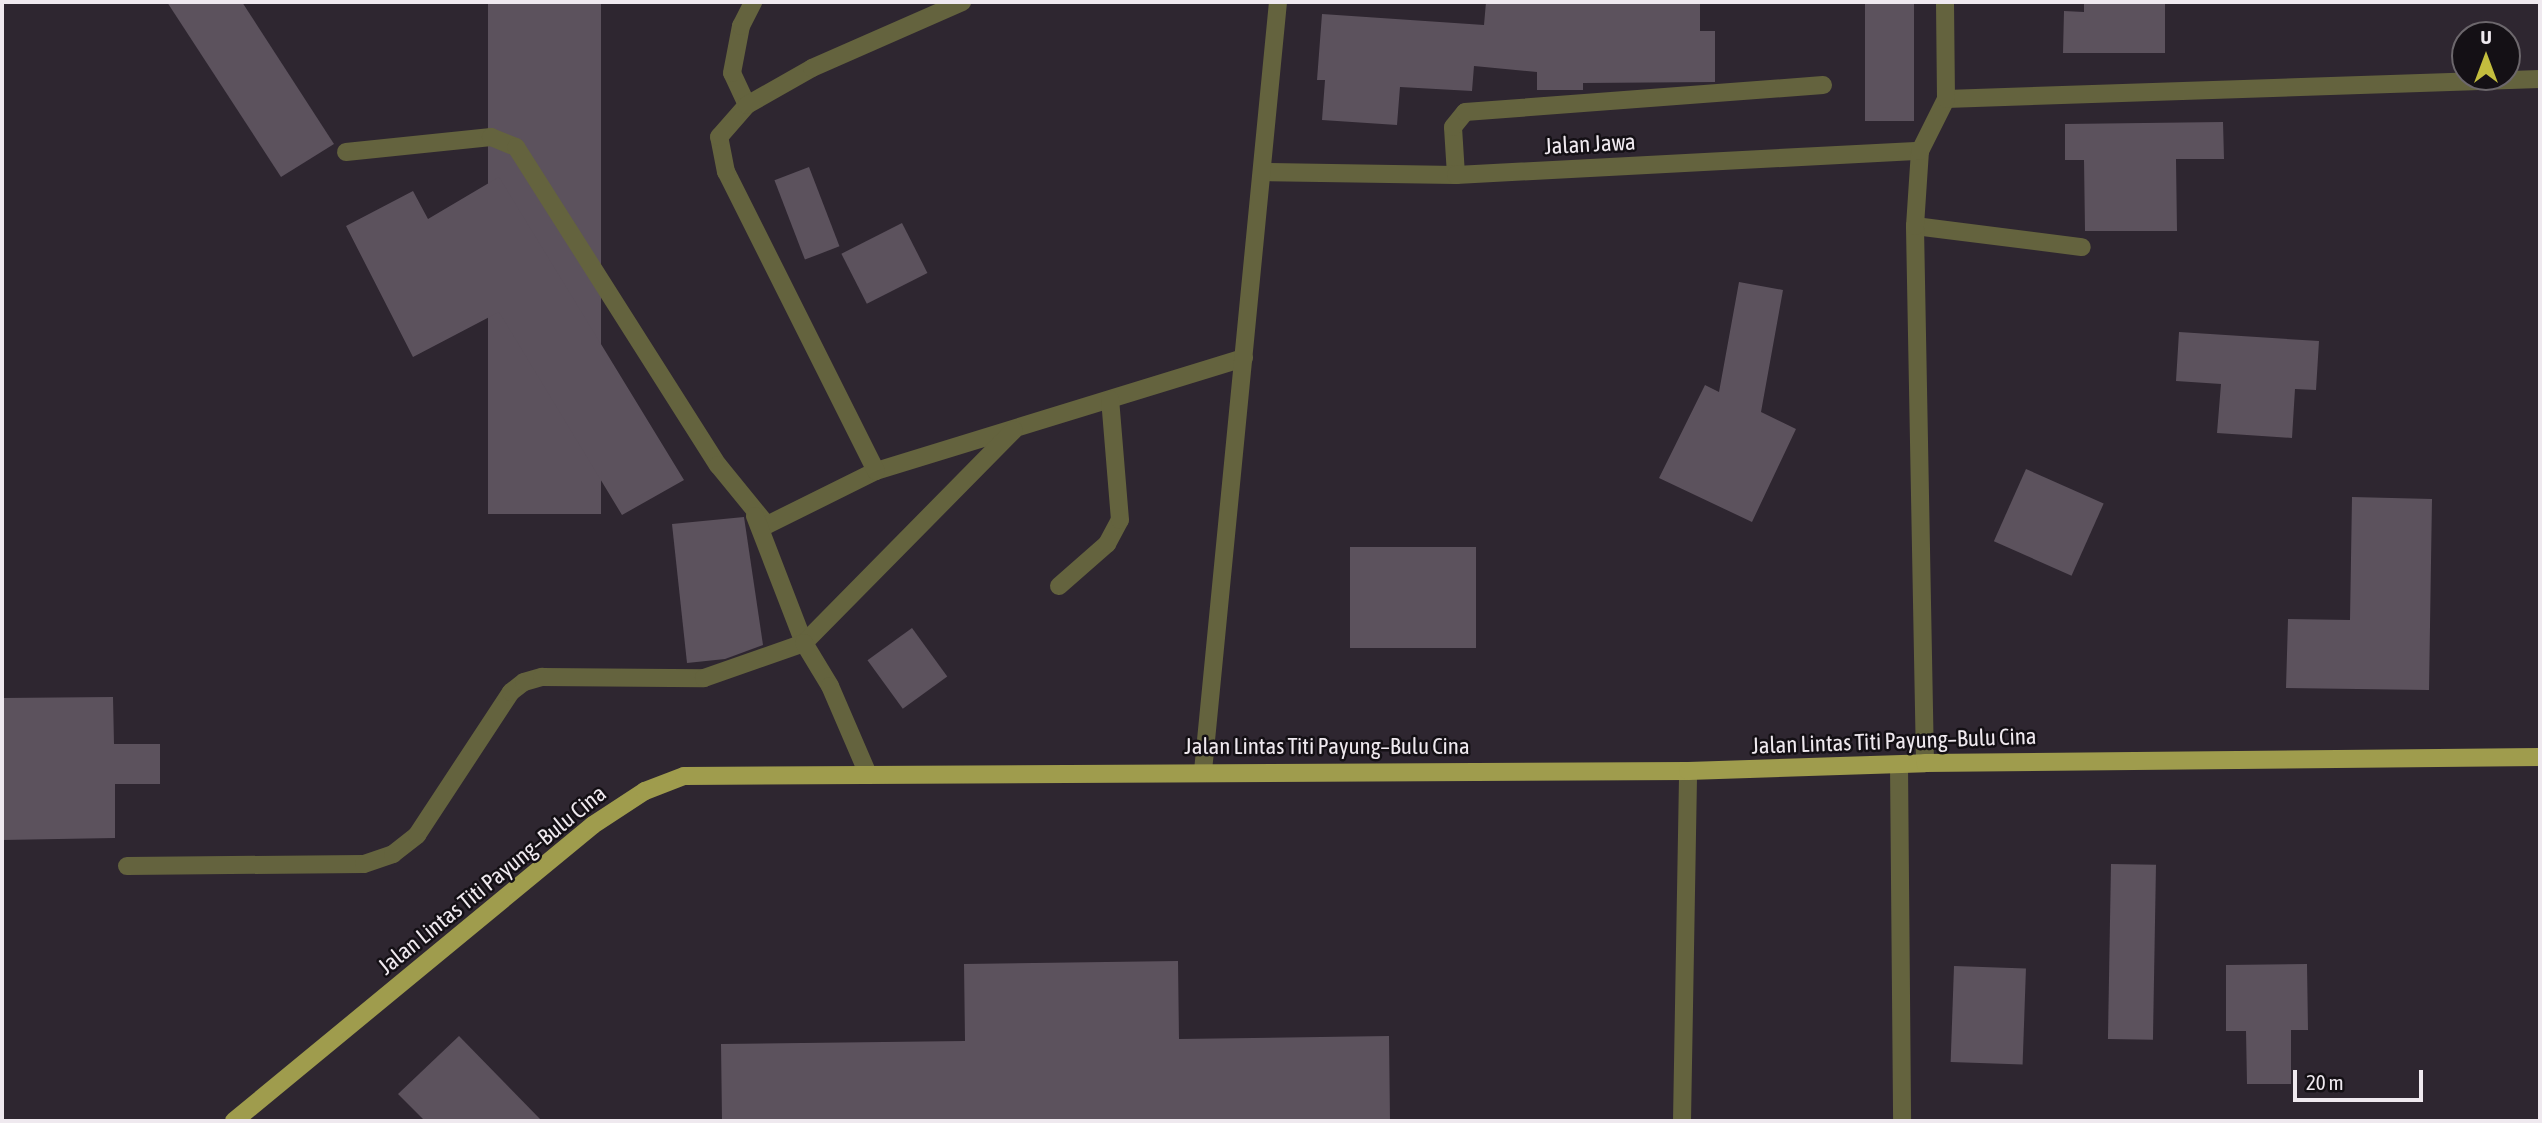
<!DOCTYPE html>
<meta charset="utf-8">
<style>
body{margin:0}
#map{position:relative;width:2542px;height:1123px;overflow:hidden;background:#2e2630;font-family:"Asap Condensed",sans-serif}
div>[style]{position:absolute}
.building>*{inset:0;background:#5c525d;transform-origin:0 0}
.service>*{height:18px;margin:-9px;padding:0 9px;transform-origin:9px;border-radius:9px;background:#64633e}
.minor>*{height:18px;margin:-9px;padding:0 9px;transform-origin:9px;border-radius:9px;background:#64633e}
.primary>*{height:18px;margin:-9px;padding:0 9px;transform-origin:9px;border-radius:9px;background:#9f9c4d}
span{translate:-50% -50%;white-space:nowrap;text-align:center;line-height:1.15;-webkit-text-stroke:5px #141015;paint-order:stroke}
.street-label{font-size:23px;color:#efe9ef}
.frame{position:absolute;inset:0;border:4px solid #efe9ef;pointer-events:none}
.north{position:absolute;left:2451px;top:21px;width:70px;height:70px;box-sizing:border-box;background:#141015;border:2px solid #6c676c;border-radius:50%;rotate:0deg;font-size:19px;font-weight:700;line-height:28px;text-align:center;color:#efe9ef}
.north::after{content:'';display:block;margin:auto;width:24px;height:32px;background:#c3bd3e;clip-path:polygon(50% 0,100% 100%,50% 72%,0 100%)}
.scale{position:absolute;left:2293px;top:1070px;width:130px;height:32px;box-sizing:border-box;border:4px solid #efe9ef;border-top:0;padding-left:9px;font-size:21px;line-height:24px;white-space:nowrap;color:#efe9ef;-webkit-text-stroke:5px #141015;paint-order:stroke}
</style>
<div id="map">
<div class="building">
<div style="clip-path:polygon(167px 2px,242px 2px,334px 144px,281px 177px)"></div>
<div style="left:488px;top:2px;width:113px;height:512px"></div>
<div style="clip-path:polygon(1486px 2px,1700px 2px,1700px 31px,1715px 31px,1715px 82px,1583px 83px,1583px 90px,1537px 90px,1537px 72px,1474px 66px,1472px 91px,1400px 87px,1397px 125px,1322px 120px,1325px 80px,1317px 80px,1322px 14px,1484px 25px)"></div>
<div style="left:1865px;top:2px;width:49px;height:119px"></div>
<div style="clip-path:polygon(2084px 2px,2165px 2px,2165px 53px,2063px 53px,2064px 11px,2084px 12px)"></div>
<div style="clip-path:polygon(2223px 122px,2224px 159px,2176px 159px,2177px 231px,2085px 231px,2084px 160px,2065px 160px,2065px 124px)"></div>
<div style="left:809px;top:167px;width:85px;height:37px;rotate:69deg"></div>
<div style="clip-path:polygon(499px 177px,684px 480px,622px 515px,499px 312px,413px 357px,346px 226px,413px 191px,428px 219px)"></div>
<div style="left:902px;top:223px;width:56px;height:68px;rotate:63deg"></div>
<div style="clip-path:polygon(1739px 282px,1783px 290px,1761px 412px,1796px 429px,1752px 522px,1659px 478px,1705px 385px,1719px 392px)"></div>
<div style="clip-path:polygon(2179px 332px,2319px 341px,2316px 390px,2295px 389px,2292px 438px,2217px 433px,2221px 384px,2176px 381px)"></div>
<div style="left:2026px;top:469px;width:85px;height:79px;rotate:24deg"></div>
<div style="clip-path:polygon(2352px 497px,2432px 499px,2429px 690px,2286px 688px,2288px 619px,2350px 620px)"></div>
<div style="clip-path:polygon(744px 517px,763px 645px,725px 659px,687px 663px,672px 524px)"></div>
<div style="left:1350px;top:547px;width:126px;height:101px"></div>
<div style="left:912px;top:628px;width:60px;height:55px;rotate:54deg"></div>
<div style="clip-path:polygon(113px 697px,114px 744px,160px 744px,160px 784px,115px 784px,115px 838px,2px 840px,2px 698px)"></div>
<div style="left:2111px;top:864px;width:45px;height:175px;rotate:1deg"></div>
<div style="clip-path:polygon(1178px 961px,1179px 1039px,1389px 1036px,1390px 1121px,722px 1121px,721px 1044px,965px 1041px,964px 964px)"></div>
<div style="clip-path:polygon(2307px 964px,2308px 1030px,2291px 1030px,2291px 1084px,2247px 1084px,2246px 1031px,2226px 1031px,2226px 965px)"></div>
<div style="left:1954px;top:966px;width:72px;height:96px;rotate:2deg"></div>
<div style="clip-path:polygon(459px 1036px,542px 1121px,425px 1121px,398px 1094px)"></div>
</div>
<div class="service">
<div style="left:747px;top:105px;width:35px;rotate:-115deg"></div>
<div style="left:732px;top:73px;width:48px;rotate:-79.2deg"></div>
<div style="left:741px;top:26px;width:27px;rotate:-63deg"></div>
<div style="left:346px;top:152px;width:146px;rotate:-5.9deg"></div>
<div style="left:491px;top:137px;width:27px;rotate:22deg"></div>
<div style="left:516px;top:147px;width:377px;rotate:57.6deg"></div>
<div style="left:718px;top:465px;width:77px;rotate:50.8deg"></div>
<div style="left:767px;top:525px;width:122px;rotate:-26.4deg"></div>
<div style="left:876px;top:471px;width:385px;rotate:-17.1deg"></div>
<div style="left:1456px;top:175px;width:48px;rotate:-93.6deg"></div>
<div style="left:1453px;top:127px;width:19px;rotate:-51deg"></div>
<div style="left:1465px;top:112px;width:359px;rotate:-4.3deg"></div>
<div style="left:1915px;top:226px;width:168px;rotate:7.2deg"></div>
<div style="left:876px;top:471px;width:335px;rotate:-116.6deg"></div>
<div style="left:726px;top:172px;width:36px;rotate:-101deg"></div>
<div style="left:719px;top:137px;width:43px;rotate:-48.8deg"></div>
<div style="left:747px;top:105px;width:75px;rotate:-29.6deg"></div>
<div style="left:812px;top:68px;width:164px;rotate:-23.7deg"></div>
<div style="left:755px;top:516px;width:136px;rotate:68.9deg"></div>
<div style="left:804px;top:643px;width:299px;rotate:-45.4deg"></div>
<div style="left:1059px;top:586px;width:64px;rotate:-41.2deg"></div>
<div style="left:1107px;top:544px;width:27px;rotate:-62deg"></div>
<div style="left:1120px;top:520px;width:121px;rotate:-94.7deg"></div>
<div style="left:1899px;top:765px;width:356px;rotate:89.5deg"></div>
<div style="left:127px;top:866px;width:237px;rotate:-0.5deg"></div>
<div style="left:364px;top:864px;width:31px;rotate:-19deg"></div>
<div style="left:393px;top:854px;width:31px;rotate:-38deg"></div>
<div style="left:417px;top:835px;width:171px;rotate:-56.7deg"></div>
<div style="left:511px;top:692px;width:16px;rotate:-38deg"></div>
<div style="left:524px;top:682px;width:19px;rotate:-16deg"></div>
<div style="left:542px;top:677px;width:162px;rotate:0.4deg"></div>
<div style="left:704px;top:678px;width:106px;rotate:-19.3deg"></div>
<div style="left:804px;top:643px;width:50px;rotate:58.8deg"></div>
<div style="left:830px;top:686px;width:94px;rotate:66.7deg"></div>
</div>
<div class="minor">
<div style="left:1946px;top:99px;width:594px;rotate:-1.93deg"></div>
<div style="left:1262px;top:172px;width:194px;rotate:0.9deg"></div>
<div style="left:1456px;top:175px;width:465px;rotate:-3deg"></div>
<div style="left:1925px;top:763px;width:537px;rotate:-91.07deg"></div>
<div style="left:1915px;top:226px;width:75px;rotate:-86.2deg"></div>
<div style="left:1920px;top:151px;width:58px;rotate:-63.4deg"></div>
<div style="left:1946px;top:99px;width:97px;rotate:-90.6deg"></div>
<div style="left:1203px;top:771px;width:773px;rotate:-84.43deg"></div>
<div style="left:1682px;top:1121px;width:350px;rotate:-89deg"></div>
</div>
<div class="primary">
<div style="left:234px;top:1121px;width:465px;rotate:-39.5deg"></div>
<div style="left:593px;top:825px;width:62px;rotate:-33.2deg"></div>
<div style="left:645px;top:791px;width:42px;rotate:-21deg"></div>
<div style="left:684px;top:776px;width:1004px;rotate:-0.29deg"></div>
<div style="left:1688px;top:771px;width:237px;rotate:-1.9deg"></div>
<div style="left:1925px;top:763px;width:615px;rotate:-0.56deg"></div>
</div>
<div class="street-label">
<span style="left:1590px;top:144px;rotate:-3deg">Jalan Jawa</span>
<span style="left:1894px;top:741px;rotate:-2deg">Jalan Lintas Titi Payung–Bulu Cina</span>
<span style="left:1327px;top:746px">Jalan Lintas Titi Payung–Bulu Cina</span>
<span style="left:492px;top:880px;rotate:-39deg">Jalan Lintas Titi Payung–Bulu Cina</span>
</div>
<div class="frame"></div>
<div class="north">U</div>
<div class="scale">20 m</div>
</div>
